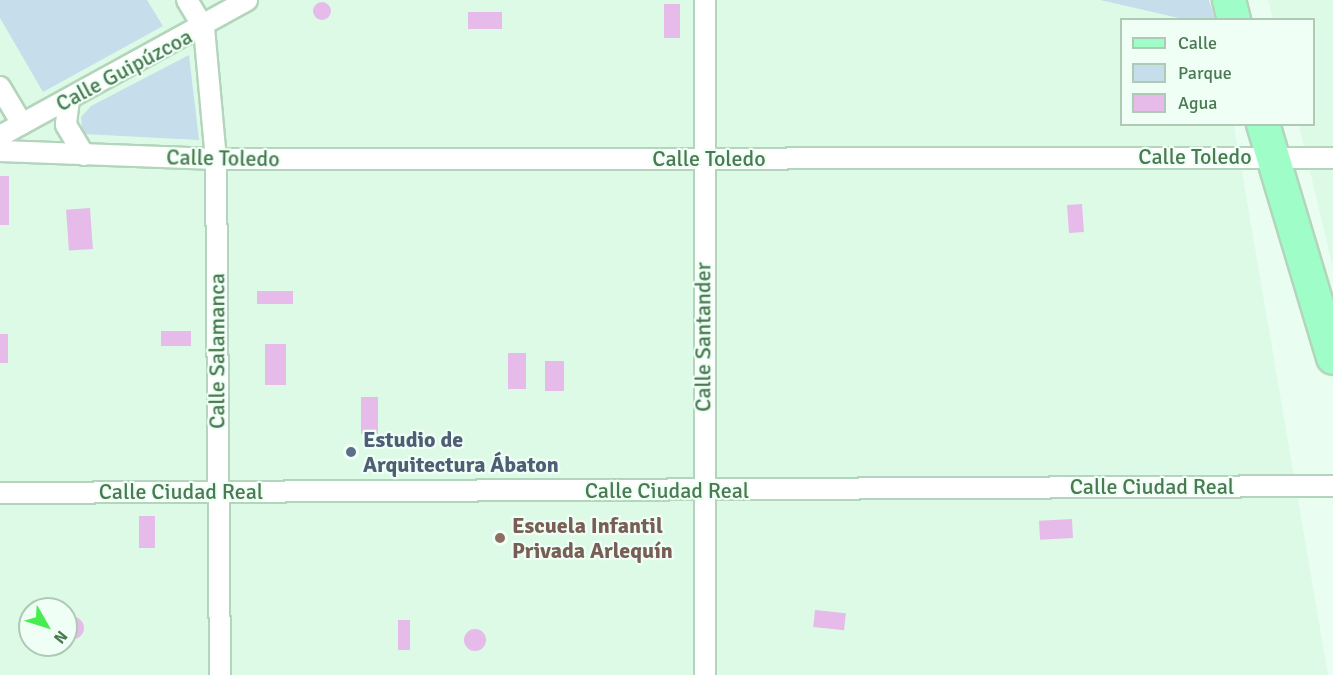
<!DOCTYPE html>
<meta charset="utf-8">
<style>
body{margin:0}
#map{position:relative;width:1333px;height:675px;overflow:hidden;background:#e9fdf1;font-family:Signika,sans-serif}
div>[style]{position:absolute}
.residential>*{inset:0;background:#ddfae7}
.green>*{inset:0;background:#c6ddec}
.water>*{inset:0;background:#e6bbe9;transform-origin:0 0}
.round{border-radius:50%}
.roads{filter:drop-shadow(2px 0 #b3d5bb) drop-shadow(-2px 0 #b3d5bb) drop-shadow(0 2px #b3d5bb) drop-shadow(0 -2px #b3d5bb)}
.street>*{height:20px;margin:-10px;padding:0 10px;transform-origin:10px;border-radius:10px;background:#fff}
.primary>*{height:32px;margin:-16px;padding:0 16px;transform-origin:16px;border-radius:16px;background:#9ffec8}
.dots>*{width:16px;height:16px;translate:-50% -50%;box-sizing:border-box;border:3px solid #f0fff6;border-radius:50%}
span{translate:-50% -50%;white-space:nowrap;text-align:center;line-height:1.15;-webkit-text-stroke:4.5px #f0fff6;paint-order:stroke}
.street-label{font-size:22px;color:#4a7a52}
.service-label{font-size:22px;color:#4e5e75;font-weight:700}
.left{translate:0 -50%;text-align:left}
.education-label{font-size:22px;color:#785e54;font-weight:700}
.legend{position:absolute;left:1120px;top:18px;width:195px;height:108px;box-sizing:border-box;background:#f0fff6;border:2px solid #aecab4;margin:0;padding:8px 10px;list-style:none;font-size:18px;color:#4a7a52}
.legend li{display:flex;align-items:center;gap:12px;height:30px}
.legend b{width:30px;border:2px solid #aecab4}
.north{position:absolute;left:18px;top:597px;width:60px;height:60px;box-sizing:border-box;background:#f0fff6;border:2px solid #aecab4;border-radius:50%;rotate:129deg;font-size:16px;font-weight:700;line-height:24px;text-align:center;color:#4a7a52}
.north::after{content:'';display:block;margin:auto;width:21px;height:27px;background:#49ec4e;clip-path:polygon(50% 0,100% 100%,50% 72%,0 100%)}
</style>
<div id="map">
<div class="residential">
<div style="clip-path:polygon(evenodd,0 0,1100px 0,1183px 19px,1122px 20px,1122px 124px,1234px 125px,1328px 675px,0 675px,0 0,30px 609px,66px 609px,66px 645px,30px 645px,30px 609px)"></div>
<div style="clip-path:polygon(1268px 0,1333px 0,1333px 268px,1299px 125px,1314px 124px,1314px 20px,1273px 19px)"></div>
</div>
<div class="green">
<div style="clip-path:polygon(0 0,147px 0,163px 26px,43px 92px,0 18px)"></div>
<div style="clip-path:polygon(1100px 0,1209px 0,1215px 19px,1183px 19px)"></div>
<div style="clip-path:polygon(189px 55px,199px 140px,83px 134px,81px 117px,91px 106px)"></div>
</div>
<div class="water">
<div class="round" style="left:313px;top:2px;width:18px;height:18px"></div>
<div style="left:664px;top:4px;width:16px;height:34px"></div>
<div style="left:468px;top:12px;width:34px;height:17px"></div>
<div style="left:0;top:176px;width:9px;height:49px"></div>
<div style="left:1082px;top:204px;width:28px;height:15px;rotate:86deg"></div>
<div style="left:90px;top:208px;width:41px;height:24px;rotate:86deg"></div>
<div style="left:293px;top:291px;width:13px;height:36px;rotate:90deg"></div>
<div style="left:191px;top:331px;width:15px;height:30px;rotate:90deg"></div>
<div style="left:8px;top:334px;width:29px;height:8px;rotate:90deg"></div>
<div style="left:286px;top:344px;width:41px;height:21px;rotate:90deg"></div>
<div style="left:508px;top:353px;width:18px;height:36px"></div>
<div style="left:545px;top:361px;width:19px;height:30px"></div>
<div style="left:361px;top:397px;width:17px;height:37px"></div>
<div style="left:139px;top:516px;width:16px;height:32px"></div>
<div style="left:1072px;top:519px;width:19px;height:33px;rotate:87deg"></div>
<div style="left:815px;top:610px;width:31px;height:17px;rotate:6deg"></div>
<div class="round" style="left:62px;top:617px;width:22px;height:22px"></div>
<div style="left:398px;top:620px;width:12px;height:30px"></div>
<div class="round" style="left:464px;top:629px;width:22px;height:22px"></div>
</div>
<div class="roads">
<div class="street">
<div style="left:187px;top:0;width:33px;rotate:59deg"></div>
<div style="left:204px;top:28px;width:132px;rotate:84.8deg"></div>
<div style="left:216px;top:159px;width:516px;rotate:89.56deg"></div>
<div style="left:0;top:87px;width:43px;rotate:59.3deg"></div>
<div style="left:69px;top:99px;width:26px;rotate:97deg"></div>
<div style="left:66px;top:125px;width:35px;rotate:59deg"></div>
<div style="left:0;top:136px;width:282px;rotate:-28.8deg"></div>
<div style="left:0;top:151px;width:216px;rotate:2.1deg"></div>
<div style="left:216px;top:159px;width:1117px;rotate:-0.05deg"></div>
<div style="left:0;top:493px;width:1333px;rotate:-0.3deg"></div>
<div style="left:705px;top:675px;width:675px;rotate:-90deg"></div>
</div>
<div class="primary">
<div style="left:1229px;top:0;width:21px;rotate:76deg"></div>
<div style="left:1263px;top:124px;width:244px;rotate:73.3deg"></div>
</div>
</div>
<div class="dots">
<div style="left:351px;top:452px;background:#5c6f8a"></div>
<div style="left:500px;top:538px;background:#8d6e63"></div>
</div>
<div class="street-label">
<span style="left:124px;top:70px;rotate:-28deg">Calle Guipúzcoa</span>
<span style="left:1195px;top:157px">Calle Toledo</span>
<span style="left:223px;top:158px;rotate:1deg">Calle Toledo</span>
<span style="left:709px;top:159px">Calle Toledo</span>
<span style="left:703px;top:337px;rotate:-90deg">Calle Santander</span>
<span style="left:217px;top:351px;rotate:-90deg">Calle Salamanca</span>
<span style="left:1152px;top:487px">Calle Ciudad Real</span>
<span style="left:667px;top:491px">Calle Ciudad Real</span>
<span style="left:181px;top:492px">Calle Ciudad Real</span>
</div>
<div class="service-label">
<span class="left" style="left:363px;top:452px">Estudio de<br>Arquitectura Ábaton</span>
</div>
<div class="education-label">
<span class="left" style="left:512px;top:538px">Escuela Infantil<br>Privada Arlequín</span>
</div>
<ul class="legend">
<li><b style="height:8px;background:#9ffec8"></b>Calle</li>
<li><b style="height:16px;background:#c6ddec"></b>Parque</li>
<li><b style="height:16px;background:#e6bbe9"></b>Agua</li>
</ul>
<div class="north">N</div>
</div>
